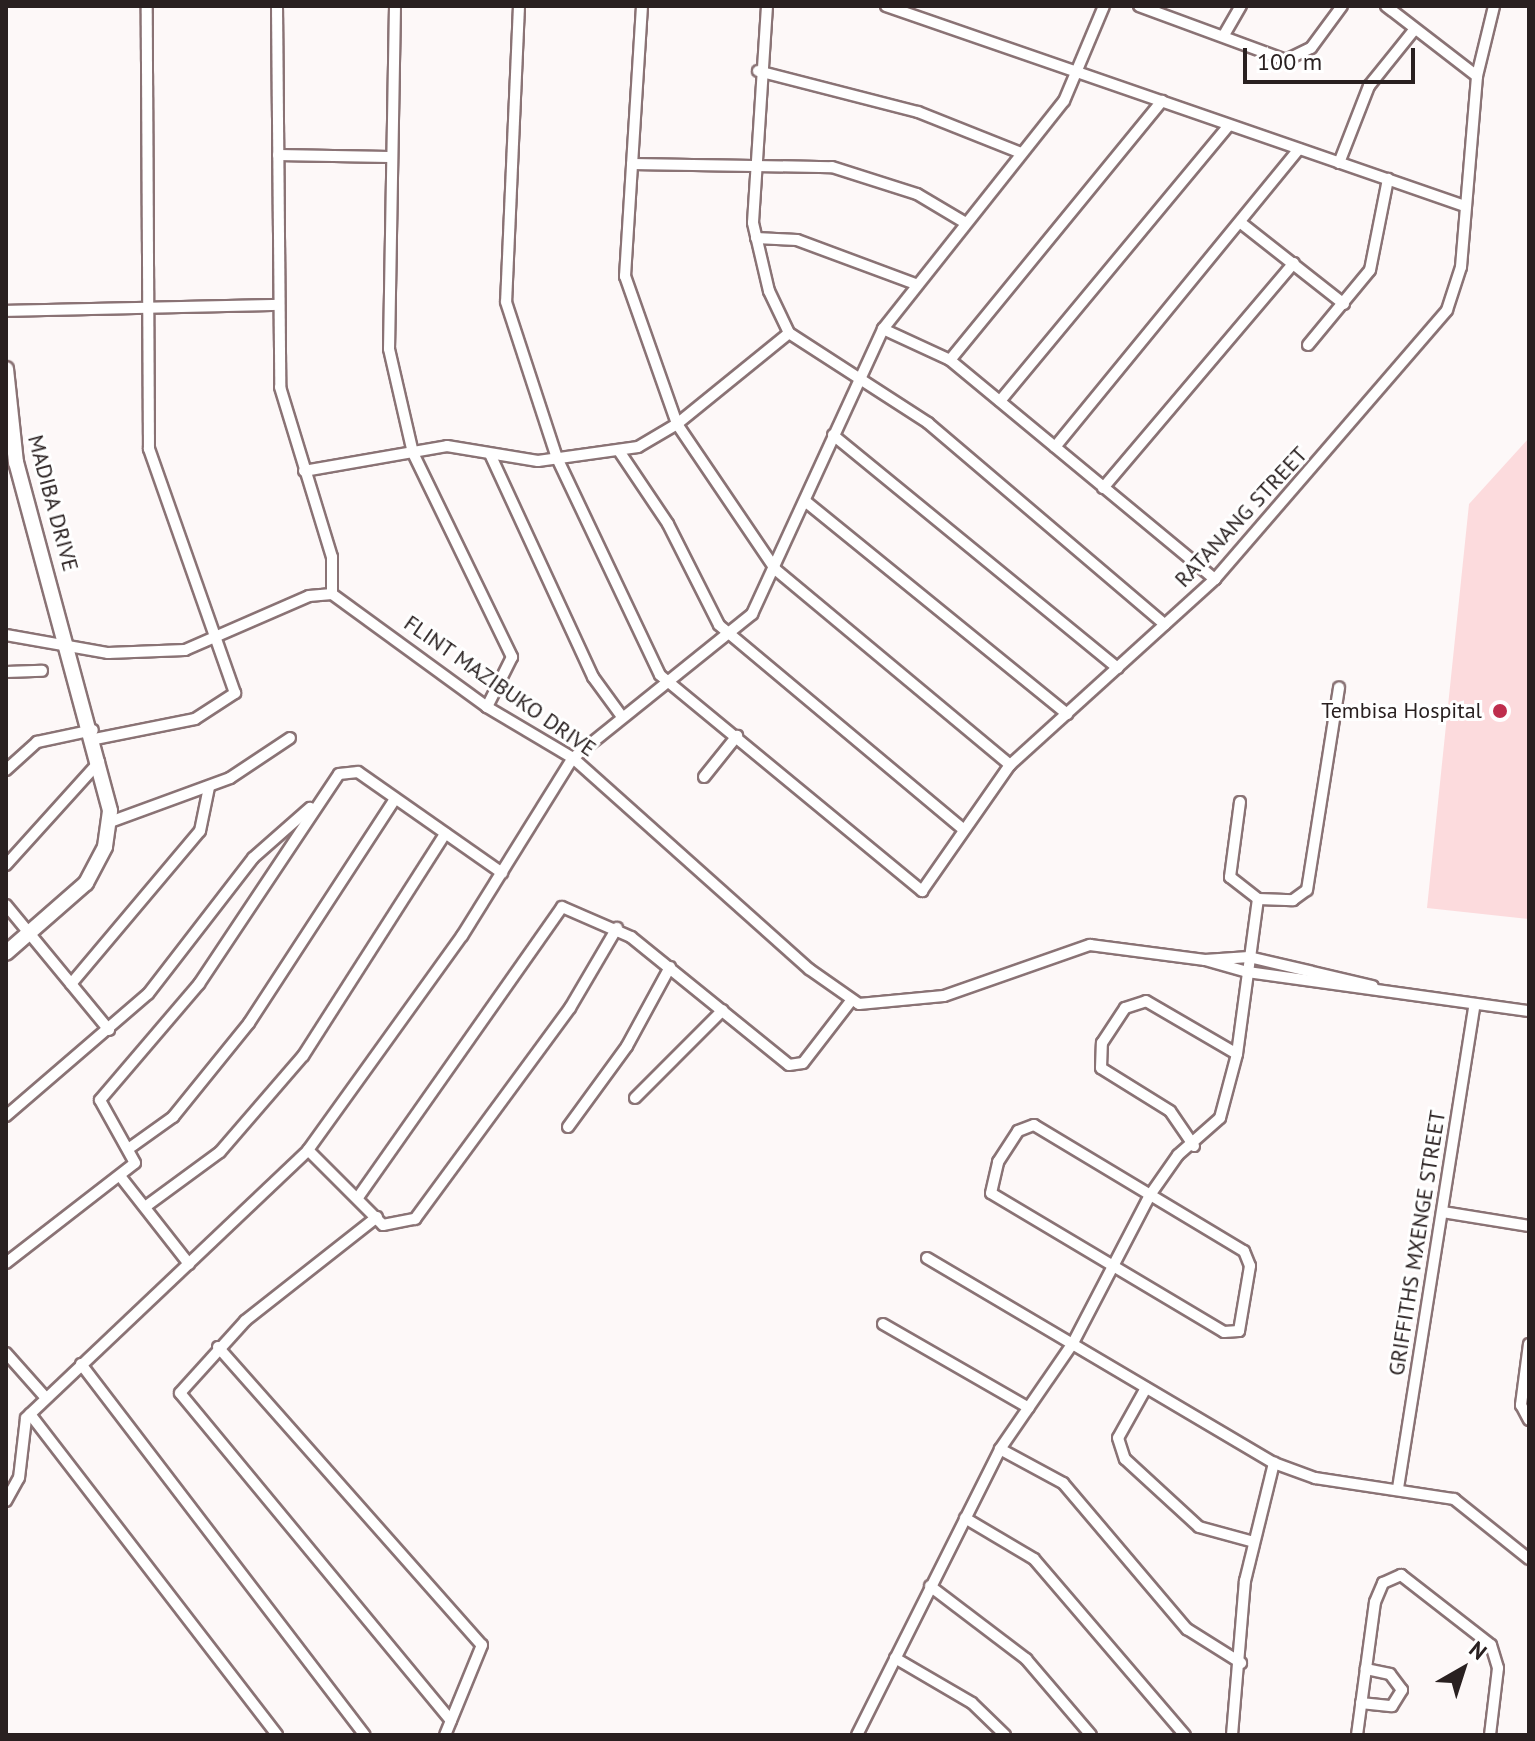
<!DOCTYPE html>
<style>
body{margin:0}
#map{position:relative;width:1535px;height:1741px;overflow:hidden;background:#fdf8f8;font-family:"PT Sans",sans-serif}
div>[style]{position:absolute}
.green>*{inset:0;background:#fcdbdd}
.roads{filter:drop-shadow(2px 0 #8a7375) drop-shadow(-2px 0 #8a7375) drop-shadow(0 2px #8a7375) drop-shadow(0 -2px #8a7375)}
.street>*{height:10px;margin:-5px;padding:0 5px;transform-origin:5px;border-radius:5px;background:#fff}
.secondary>*{height:14px;margin:-7px;padding:0 7px;transform-origin:7px;border-radius:7px;background:#fff}
.dots>*{width:22px;height:22px;translate:-50% -50%;box-sizing:border-box;border:4px solid #fff;border-radius:50%}
span{translate:-50% -50%;white-space:nowrap;text-align:center;line-height:1.15;-webkit-text-stroke:6px #fff;paint-order:stroke}
.street-label{font-size:22px;color:#292020}
.poi-label{font-size:22px;color:#292020}
.right{translate:-100% -50%;text-align:right}
.frame{position:absolute;inset:0;border:8px solid #292020;pointer-events:none}
.north{position:absolute;left:1423px;top:1629px;width:80px;height:80px;-webkit-text-stroke:6px #fff;paint-order:stroke;rotate:39deg;font-size:22px;font-weight:700;line-height:32px;text-align:center;color:#292020}
.north::after{content:'';display:block;margin:auto;width:28px;height:36px;background:#292020;clip-path:polygon(50% 0,100% 100%,50% 72%,0 100%)}
.scale{position:absolute;left:1243px;top:48px;width:172px;height:36px;box-sizing:border-box;border:4px solid #292020;border-top:0;padding-left:10px;font-size:24px;line-height:28px;white-space:nowrap;color:#292020;-webkit-text-stroke:6px #fff;paint-order:stroke}
</style>
<div id="map">
<div class="green">
<div style="clip-path:polygon(1529px 438px,1529px 919px,1427px 908px,1469px 504px)"></div>
</div>
<div class="roads">
<div class="street">
<div style="left:277px;top:6px;width:381px;rotate:89.5deg"></div>
<div style="left:280px;top:387px;width:178px;rotate:73deg"></div>
<div style="left:332px;top:557px;width:37px;rotate:90deg"></div>
<div style="left:332px;top:594px;width:192px;rotate:36.1deg"></div>
<div style="left:487px;top:707px;width:100px;rotate:30.7deg"></div>
<div style="left:573px;top:758px;width:317px;rotate:41.8deg"></div>
<div style="left:809px;top:969px;width:61px;rotate:35deg"></div>
<div style="left:859px;top:1004px;width:85px;rotate:-5.4deg"></div>
<div style="left:944px;top:996px;width:155px;rotate:-19.3deg"></div>
<div style="left:1090px;top:945px;width:116px;rotate:7.4deg"></div>
<div style="left:1205px;top:960px;width:44px;rotate:-3.9deg"></div>
<div style="left:1249px;top:957px;width:127px;rotate:13.2deg"></div>
<div style="left:395px;top:6px;width:343px;rotate:91deg"></div>
<div style="left:389px;top:349px;width:107px;rotate:77deg"></div>
<div style="left:413px;top:453px;width:227px;rotate:64.1deg"></div>
<div style="left:512px;top:657px;width:56px;rotate:116.6deg"></div>
<div style="left:519px;top:6px;width:296px;rotate:92.5deg"></div>
<div style="left:506px;top:302px;width:164px;rotate:71.9deg"></div>
<div style="left:557px;top:458px;width:240px;rotate:64.6deg"></div>
<div style="left:660px;top:675px;width:340px;rotate:39.5deg"></div>
<div style="left:922px;top:891px;width:154px;rotate:-55.1deg"></div>
<div style="left:1010px;top:765px;width:277px;rotate:-42.2deg"></div>
<div style="left:1215px;top:579px;width:355px;rotate:-49.2deg"></div>
<div style="left:1447px;top:310px;width:45px;rotate:-72deg"></div>
<div style="left:1461px;top:267px;width:192px;rotate:-85.2deg"></div>
<div style="left:1477px;top:76px;width:72px;rotate:-76.3deg"></div>
<div style="left:642px;top:6px;width:271px;rotate:93.6deg"></div>
<div style="left:625px;top:276px;width:157px;rotate:70.6deg"></div>
<div style="left:677px;top:424px;width:175px;rotate:55.9deg"></div>
<div style="left:775px;top:569px;width:306px;rotate:39.8deg"></div>
<div style="left:767px;top:6px;width:217px;rotate:93.7deg"></div>
<div style="left:753px;top:223px;width:70px;rotate:76.8deg"></div>
<div style="left:769px;top:291px;width:47px;rotate:64.5deg"></div>
<div style="left:789px;top:333px;width:166px;rotate:32.9deg"></div>
<div style="left:928px;top:423px;width:311px;rotate:40.4deg"></div>
<div style="left:886px;top:6px;width:613px;rotate:19.06deg"></div>
<div style="left:1139px;top:6px;width:157px;rotate:20.2deg"></div>
<div style="left:1286px;top:60px;width:28px;rotate:-26deg"></div>
<div style="left:1311px;top:48px;width:52px;rotate:-53.6deg"></div>
<div style="left:1386px;top:6px;width:115px;rotate:37.6deg"></div>
<div style="left:1224px;top:35px;width:34px;rotate:-60deg"></div>
<div style="left:758px;top:71px;width:165px;rotate:14.4deg"></div>
<div style="left:918px;top:112px;width:111px;rotate:21.7deg"></div>
<div style="left:278px;top:155px;width:111px;rotate:1deg"></div>
<div style="left:1339px;top:163px;width:83px;rotate:-68.7deg"></div>
<div style="left:1369px;top:86px;width:72px;rotate:-51.2deg"></div>
<div style="left:632px;top:164px;width:200px;rotate:0.9deg"></div>
<div style="left:832px;top:167px;width:89px;rotate:17.6deg"></div>
<div style="left:917px;top:194px;width:55px;rotate:30.8deg"></div>
<div style="left:1241px;top:223px;width:131px;rotate:38.2deg"></div>
<div style="left:756px;top:238px;width:41px;rotate:2.8deg"></div>
<div style="left:797px;top:240px;width:126px;rotate:20.4deg"></div>
<div style="left:6px;top:311px;width:272px;rotate:-1.3deg"></div>
<div style="left:883px;top:329px;width:74px;rotate:24.8deg"></div>
<div style="left:950px;top:360px;width:344px;rotate:39.6deg"></div>
<div style="left:1308px;top:345px;width:97px;rotate:-50.4deg"></div>
<div style="left:1370px;top:270px;width:93px;rotate:-78.8deg"></div>
<div style="left:950px;top:360px;width:335px;rotate:-50.7deg"></div>
<div style="left:1000px;top:401px;width:357px;rotate:-50.3deg"></div>
<div style="left:833px;top:435px;width:368px;rotate:39.3deg"></div>
<div style="left:1055px;top:447px;width:385px;rotate:-50.7deg"></div>
<div style="left:619px;top:451px;width:88px;rotate:56.1deg"></div>
<div style="left:668px;top:524px;width:113px;rotate:63.2deg"></div>
<div style="left:719px;top:625px;width:315px;rotate:39.9deg"></div>
<div style="left:490px;top:454px;width:246px;rotate:65.2deg"></div>
<div style="left:593px;top:677px;width:46px;rotate:53.9deg"></div>
<div style="left:304px;top:471px;width:145px;rotate:-9.9deg"></div>
<div style="left:447px;top:446px;width:92px;rotate:9.4deg"></div>
<div style="left:538px;top:461px;width:101px;rotate:-8deg"></div>
<div style="left:638px;top:447px;width:45px;rotate:-30.5deg"></div>
<div style="left:677px;top:424px;width:144px;rotate:-39.1deg"></div>
<div style="left:1103px;top:488px;width:295px;rotate:-49.7deg"></div>
<div style="left:805px;top:501px;width:338px;rotate:39.1deg"></div>
<div style="left:6px;top:635px;width:104px;rotate:10deg"></div>
<div style="left:108px;top:653px;width:77px;rotate:-2.2deg"></div>
<div style="left:185px;top:650px;width:135px;rotate:-23.5deg"></div>
<div style="left:309px;top:596px;width:23px;rotate:-5deg"></div>
<div style="left:6px;top:672px;width:36px;rotate:-2deg"></div>
<div style="left:95px;top:739px;width:102px;rotate:-11.3deg"></div>
<div style="left:195px;top:719px;width:48px;rotate:-33deg"></div>
<div style="left:235px;top:693px;width:259px;rotate:-109.4deg"></div>
<div style="left:149px;top:449px;width:443px;rotate:-90.3deg"></div>
<div style="left:6px;top:770px;width:42px;rotate:-42.1deg"></div>
<div style="left:37px;top:742px;width:57px;rotate:-12.1deg"></div>
<div style="left:704px;top:777px;width:53px;rotate:-51.2deg"></div>
<div style="left:1240px;top:802px;width:76px;rotate:97.6deg"></div>
<div style="left:1230px;top:877px;width:36px;rotate:38deg"></div>
<div style="left:110px;top:822px;width:128px;rotate:-20.1deg"></div>
<div style="left:230px;top:778px;width:72px;rotate:-33.7deg"></div>
<div style="left:6px;top:865px;width:139px;rotate:-47.9deg"></div>
<div style="left:6px;top:905px;width:162px;rotate:50.5deg"></div>
<div style="left:1205px;top:960px;width:44px;rotate:15.9deg"></div>
<div style="left:1247px;top:972px;width:285px;rotate:7.9deg"></div>
<div style="left:71px;top:984px;width:200px;rotate:-49.9deg"></div>
<div style="left:200px;top:831px;width:45px;rotate:-78.4deg"></div>
<div style="left:635px;top:1098px;width:124px;rotate:-45deg"></div>
<div style="left:6px;top:1116px;width:187px;rotate:-40.7deg"></div>
<div style="left:148px;top:994px;width:172px;rotate:-52.3deg"></div>
<div style="left:253px;top:858px;width:76px;rotate:-41.3deg"></div>
<div style="left:1034px;top:1125px;width:245px;rotate:31deg"></div>
<div style="left:1244px;top:1251px;width:16px;rotate:68deg"></div>
<div style="left:1250px;top:1266px;width:66px;rotate:99.6deg"></div>
<div style="left:1239px;top:1331px;width:15px;rotate:176deg"></div>
<div style="left:1224px;top:1332px;width:271px;rotate:-149.2deg"></div>
<div style="left:991px;top:1193px;width:32px;rotate:-77deg"></div>
<div style="left:998px;top:1162px;width:37px;rotate:-57deg"></div>
<div style="left:1018px;top:1131px;width:17px;rotate:-21deg"></div>
<div style="left:568px;top:1127px;width:100px;rotate:-53.9deg"></div>
<div style="left:627px;top:1046px;width:90px;rotate:-61.4deg"></div>
<div style="left:1194px;top:1146px;width:42px;rotate:-124.4deg"></div>
<div style="left:1170px;top:1111px;width:81px;rotate:-148.1deg"></div>
<div style="left:1101px;top:1068px;width:25px;rotate:-88deg"></div>
<div style="left:1102px;top:1043px;width:42px;rotate:-56.7deg"></div>
<div style="left:1125px;top:1008px;width:22px;rotate:-18deg"></div>
<div style="left:1146px;top:1001px;width:105px;rotate:30.2deg"></div>
<div style="left:131px;top:1147px;width:52px;rotate:-35.5deg"></div>
<div style="left:173px;top:1117px;width:121px;rotate:-51deg"></div>
<div style="left:249px;top:1023px;width:267px;rotate:-56.9deg"></div>
<div style="left:308px;top:1150px;width:106px;rotate:45deg"></div>
<div style="left:383px;top:1225px;width:33px;rotate:-11deg"></div>
<div style="left:415px;top:1219px;width:262px;rotate:-53.7deg"></div>
<div style="left:570px;top:1008px;width:93px;rotate:-59.6deg"></div>
<div style="left:120px;top:1176px;width:112px;rotate:51.9deg"></div>
<div style="left:359px;top:1196px;width:353px;rotate:-54.9deg"></div>
<div style="left:562px;top:907px;width:75px;rotate:23.5deg"></div>
<div style="left:631px;top:937px;width:203px;rotate:39deg"></div>
<div style="left:789px;top:1065px;width:14px;rotate:-8deg"></div>
<div style="left:803px;top:1063px;width:78px;rotate:-52.3deg"></div>
<div style="left:145px;top:1207px;width:93px;rotate:-36.3deg"></div>
<div style="left:220px;top:1152px;width:127px;rotate:-49.2deg"></div>
<div style="left:303px;top:1056px;width:264px;rotate:-57.4deg"></div>
<div style="left:1443px;top:1212px;width:87px;rotate:9.2deg"></div>
<div style="left:377px;top:1217px;width:168px;rotate:141.8deg"></div>
<div style="left:245px;top:1321px;width:97px;rotate:132.1deg"></div>
<div style="left:180px;top:1393px;width:425px;rotate:50.4deg"></div>
<div style="left:927px;top:1258px;width:403px;rotate:30.6deg"></div>
<div style="left:1274px;top:1463px;width:44px;rotate:20.1deg"></div>
<div style="left:1315px;top:1478px;width:141px;rotate:8.6deg"></div>
<div style="left:1454px;top:1499px;width:96px;rotate:38.7deg"></div>
<div style="left:6px;top:1263px;width:163px;rotate:-37.8deg"></div>
<div style="left:135px;top:1163px;width:72px;rotate:-119.1deg"></div>
<div style="left:100px;top:1100px;width:153px;rotate:-49.5deg"></div>
<div style="left:199px;top:984px;width:252px;rotate:-56.3deg"></div>
<div style="left:339px;top:774px;width:19px;rotate:-6deg"></div>
<div style="left:358px;top:772px;width:176px;rotate:35deg"></div>
<div style="left:883px;top:1324px;width:168px;rotate:29.9deg"></div>
<div style="left:1529px;top:1344px;width:62px;rotate:97.5deg"></div>
<div style="left:1521px;top:1405px;width:17px;rotate:62deg"></div>
<div style="left:218px;top:1347px;width:398px;rotate:48.5deg"></div>
<div style="left:482px;top:1645px;width:97px;rotate:112.3deg"></div>
<div style="left:6px;top:1353px;width:60px;rotate:48.4deg"></div>
<div style="left:81px;top:1364px;width:467px;rotate:52.6deg"></div>
<div style="left:1146px;top:1388px;width:57px;rotate:119.2deg"></div>
<div style="left:1118px;top:1438px;width:22px;rotate:72deg"></div>
<div style="left:1125px;top:1459px;width:100px;rotate:42.6deg"></div>
<div style="left:1199px;top:1527px;width:57px;rotate:15.3deg"></div>
<div style="left:30px;top:1414px;width:405px;rotate:52.4deg"></div>
<div style="left:1000px;top:1449px;width:72px;rotate:28.4deg"></div>
<div style="left:1063px;top:1483px;width:192px;rotate:49.7deg"></div>
<div style="left:1187px;top:1629px;width:64px;rotate:32.2deg"></div>
<div style="left:1398px;top:1488px;width:490px;rotate:-81deg"></div>
<div style="left:6px;top:1501px;width:26px;rotate:-61deg"></div>
<div style="left:19px;top:1478px;width:60px;rotate:-83.3deg"></div>
<div style="left:26px;top:1418px;width:389px;rotate:-43.5deg"></div>
<div style="left:308px;top:1150px;width:264px;rotate:-54.3deg"></div>
<div style="left:462px;top:936px;width:210px;rotate:-58.1deg"></div>
<div style="left:573px;top:758px;width:230px;rotate:-38.8deg"></div>
<div style="left:752px;top:614px;width:314px;rotate:-65.3deg"></div>
<div style="left:883px;top:329px;width:291px;rotate:-51.6deg"></div>
<div style="left:1064px;top:101px;width:103px;rotate:-67.2deg"></div>
<div style="left:965px;top:1518px;width:80px;rotate:30.7deg"></div>
<div style="left:1034px;top:1559px;width:232px;rotate:49.4deg"></div>
<div style="left:930px;top:1586px;width:121px;rotate:37.2deg"></div>
<div style="left:1026px;top:1659px;width:100px;rotate:49.5deg"></div>
<div style="left:895px;top:1658px;width:89px;rotate:30.3deg"></div>
<div style="left:972px;top:1703px;width:46px;rotate:44.1deg"></div>
<div style="left:1361px;top:1703px;width:31px;rotate:6deg"></div>
<div style="left:1392px;top:1706px;width:19px;rotate:-58deg"></div>
<div style="left:1402px;top:1690px;width:20px;rotate:-127deg"></div>
<div style="left:1390px;top:1674px;width:25px;rotate:-168deg"></div>
<div style="left:857px;top:1735px;width:320px;rotate:-63.4deg"></div>
<div style="left:1000px;top:1449px;width:129px;rotate:-55.4deg"></div>
<div style="left:1073px;top:1343px;width:167px;rotate:-62.5deg"></div>
<div style="left:1150px;top:1195px;width:49px;rotate:-55deg"></div>
<div style="left:1178px;top:1155px;width:56px;rotate:-41.4deg"></div>
<div style="left:1220px;top:1118px;width:66px;rotate:-75.1deg"></div>
<div style="left:1237px;top:1054px;width:156px;rotate:-82.3deg"></div>
<div style="left:1258px;top:899px;width:35px;rotate:2deg"></div>
<div style="left:1293px;top:900px;width:17px;rotate:-36deg"></div>
<div style="left:1307px;top:890px;width:205px;rotate:-81deg"></div>
<div style="left:1232px;top:1735px;width:155px;rotate:-85.2deg"></div>
<div style="left:1245px;top:1581px;width:122px;rotate:-76.2deg"></div>
<div style="left:1357px;top:1735px;width:134px;rotate:-82.3deg"></div>
<div style="left:1375px;top:1602px;width:21px;rotate:-67deg"></div>
<div style="left:1383px;top:1583px;width:20px;rotate:-24deg"></div>
<div style="left:1401px;top:1575px;width:114px;rotate:37.9deg"></div>
<div style="left:1491px;top:1645px;width:24px;rotate:73deg"></div>
<div style="left:1498px;top:1668px;width:67px;rotate:96.8deg"></div>
</div>
<div class="secondary">
<div style="left:6px;top:369px;width:94px;rotate:83.9deg"></div>
<div style="left:16px;top:462px;width:361px;rotate:74.9deg"></div>
<div style="left:110px;top:811px;width:36px;rotate:98deg"></div>
<div style="left:105px;top:847px;width:41px;rotate:117.8deg"></div>
<div style="left:86px;top:883px;width:106px;rotate:138.8deg"></div>
</div>
</div>
<div class="dots">
<div style="left:1500px;top:711px;background:#be2e4d"></div>
</div>
<div class="street-label">
<span style="left:53px;top:503px;rotate:75deg">MADIBA DRIVE</span>
<span style="left:1241px;top:517px;rotate:-47deg">RATANANG STREET</span>
<span style="left:500px;top:686px;rotate:35deg">FLINT MAZIBUKO DRIVE</span>
<span style="left:1417px;top:1243px;rotate:-81deg">GRIFFITHS MXENGE STREET</span>
</div>
<div class="poi-label">
<span class="right" style="left:1482px;top:711px">Tembisa Hospital</span>
</div>
<div class="frame"></div>
<div class="north">N</div>
<div class="scale">100 m</div>
</div>
